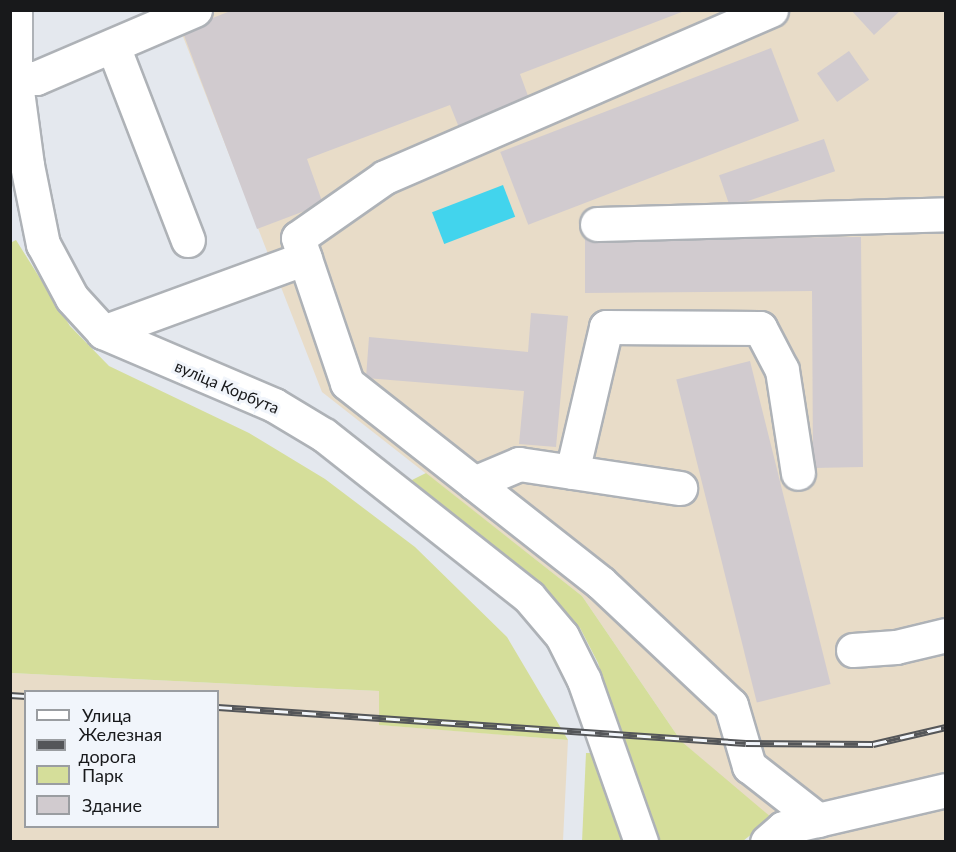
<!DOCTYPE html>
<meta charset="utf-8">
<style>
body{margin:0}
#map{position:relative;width:956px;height:852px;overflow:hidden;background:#e4e8ee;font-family:Lato,sans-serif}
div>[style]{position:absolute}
.industrial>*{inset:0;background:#e8dcc8}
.green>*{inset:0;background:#d5de9a}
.water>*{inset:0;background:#42d4ed;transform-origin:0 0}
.building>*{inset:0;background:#d1cbcf;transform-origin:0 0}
.roads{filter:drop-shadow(2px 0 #aeb2b7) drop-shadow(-2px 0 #aeb2b7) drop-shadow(0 2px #aeb2b7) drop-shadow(0 -2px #aeb2b7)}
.minor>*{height:33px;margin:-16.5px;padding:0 16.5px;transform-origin:16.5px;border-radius:16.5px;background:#fff}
.rail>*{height:7px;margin-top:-3.5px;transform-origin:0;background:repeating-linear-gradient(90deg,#f1f5fb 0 14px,#545659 0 28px);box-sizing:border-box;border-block:2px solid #545659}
span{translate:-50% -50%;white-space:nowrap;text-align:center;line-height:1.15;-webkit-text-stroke:6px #f1f5fb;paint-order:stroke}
.street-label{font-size:16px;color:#18191b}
.frame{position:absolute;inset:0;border:12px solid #18191b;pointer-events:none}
.legend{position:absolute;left:24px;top:690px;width:195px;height:138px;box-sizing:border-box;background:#f1f5fb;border:2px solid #9a9da1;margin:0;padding:8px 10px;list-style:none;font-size:18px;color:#18191b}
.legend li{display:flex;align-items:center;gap:12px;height:30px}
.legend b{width:30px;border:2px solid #9a9da1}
</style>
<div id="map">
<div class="industrial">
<div style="clip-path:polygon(173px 11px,945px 11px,945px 841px,796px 841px,681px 741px,582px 596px,322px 392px)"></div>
<div style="clip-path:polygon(evenodd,11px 673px,379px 691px,380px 725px,568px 740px,563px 841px,11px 842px,11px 673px,26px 692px,218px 692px,218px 826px,26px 826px,26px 692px)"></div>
</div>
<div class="green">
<div style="clip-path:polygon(16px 240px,70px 326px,109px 366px,249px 433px,325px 479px,415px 547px,507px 637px,568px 740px,379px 725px,379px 691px,11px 673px,10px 243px)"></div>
<div style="clip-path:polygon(426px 473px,582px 596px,681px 741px,772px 818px,743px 841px,654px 841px,598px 663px,580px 628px,493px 545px,408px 482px)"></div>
<div style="clip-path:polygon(586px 753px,597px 753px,625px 841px,582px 842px)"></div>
</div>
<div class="water">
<div style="left:503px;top:185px;width:34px;height:76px;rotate:69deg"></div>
</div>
<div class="building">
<div style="clip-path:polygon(233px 10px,687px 10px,520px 74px,531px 104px,460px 130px,450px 105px,307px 159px,323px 204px,257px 229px,182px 30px)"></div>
<div style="clip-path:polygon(851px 10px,901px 10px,874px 35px)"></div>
<div style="left:771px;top:48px;width:78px;height:290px;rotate:69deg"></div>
<div style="left:849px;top:51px;width:35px;height:39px;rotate:55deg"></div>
<div style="left:824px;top:139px;width:34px;height:111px;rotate:71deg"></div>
<div style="clip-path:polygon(861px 237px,863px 467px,813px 468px,812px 291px,585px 293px,585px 239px)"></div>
<div style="clip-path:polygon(531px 313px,568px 316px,556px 447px,519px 444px,524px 391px,366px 378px,369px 337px,528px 352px)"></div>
<div style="left:750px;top:361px;width:333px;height:76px;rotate:76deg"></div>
</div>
<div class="roads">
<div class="minor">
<div style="left:15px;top:10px;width:66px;rotate:90deg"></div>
<div style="left:15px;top:76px;width:90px;rotate:82.3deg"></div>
<div style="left:27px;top:165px;width:81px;rotate:78.6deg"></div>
<div style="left:43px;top:244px;width:61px;rotate:61.8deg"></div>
<div style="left:72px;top:298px;width:46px;rotate:47.6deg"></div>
<div style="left:103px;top:332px;width:186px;rotate:23.1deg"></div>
<div style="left:274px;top:405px;width:58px;rotate:31deg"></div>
<div style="left:324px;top:435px;width:261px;rotate:38.3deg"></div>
<div style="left:529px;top:597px;width:51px;rotate:49.8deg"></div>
<div style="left:562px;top:636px;width:49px;rotate:63.4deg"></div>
<div style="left:584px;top:680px;width:172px;rotate:70.6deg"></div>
<div style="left:771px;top:10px;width:421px;rotate:156.6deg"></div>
<div style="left:385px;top:177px;width:106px;rotate:145deg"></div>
<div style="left:298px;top:238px;width:153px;rotate:71.3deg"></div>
<div style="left:347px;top:383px;width:323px;rotate:38.2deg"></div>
<div style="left:601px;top:583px;width:178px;rotate:43.2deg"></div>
<div style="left:731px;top:705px;width:64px;rotate:73.6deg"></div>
<div style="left:749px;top:766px;width:88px;rotate:38deg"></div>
<div style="left:113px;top:46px;width:208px;rotate:68.9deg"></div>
<div style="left:10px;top:78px;width:26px"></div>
<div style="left:36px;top:78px;width:173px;rotate:-23.2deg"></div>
<div style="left:597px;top:224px;width:349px;rotate:-1.6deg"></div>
<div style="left:103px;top:332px;width:215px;rotate:-20.1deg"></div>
<div style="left:572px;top:472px;width:149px;rotate:-76.8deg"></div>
<div style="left:606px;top:327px;width:154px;rotate:0.4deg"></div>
<div style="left:760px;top:328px;width:47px;rotate:62.4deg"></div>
<div style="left:782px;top:370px;width:104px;rotate:81.2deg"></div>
<div style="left:474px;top:483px;width:49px;rotate:-22.9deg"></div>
<div style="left:519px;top:464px;width:163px;rotate:8.5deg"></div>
<div style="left:853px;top:650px;width:43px;rotate:-4deg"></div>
<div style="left:896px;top:647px;width:51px;rotate:-13.5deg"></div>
<div style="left:767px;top:842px;width:21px;rotate:-41deg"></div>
<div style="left:783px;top:828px;width:167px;rotate:-13.1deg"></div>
</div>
</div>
<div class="rail">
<div style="left:10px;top:695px;width:16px;rotate:4deg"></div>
<div style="left:218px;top:707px;width:529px;rotate:3.9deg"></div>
<div style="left:746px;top:743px;width:127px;rotate:0.5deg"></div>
<div style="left:873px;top:744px;width:75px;rotate:-13.1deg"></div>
</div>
<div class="street-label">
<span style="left:227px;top:387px;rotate:23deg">вуліца Корбута</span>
</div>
<div class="frame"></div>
<ul class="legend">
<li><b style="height:8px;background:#fff"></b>Улица</li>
<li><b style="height:8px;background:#545659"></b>Железная дорога</li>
<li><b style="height:16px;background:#d5de9a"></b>Парк</li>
<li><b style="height:16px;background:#d1cbcf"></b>Здание</li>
</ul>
</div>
